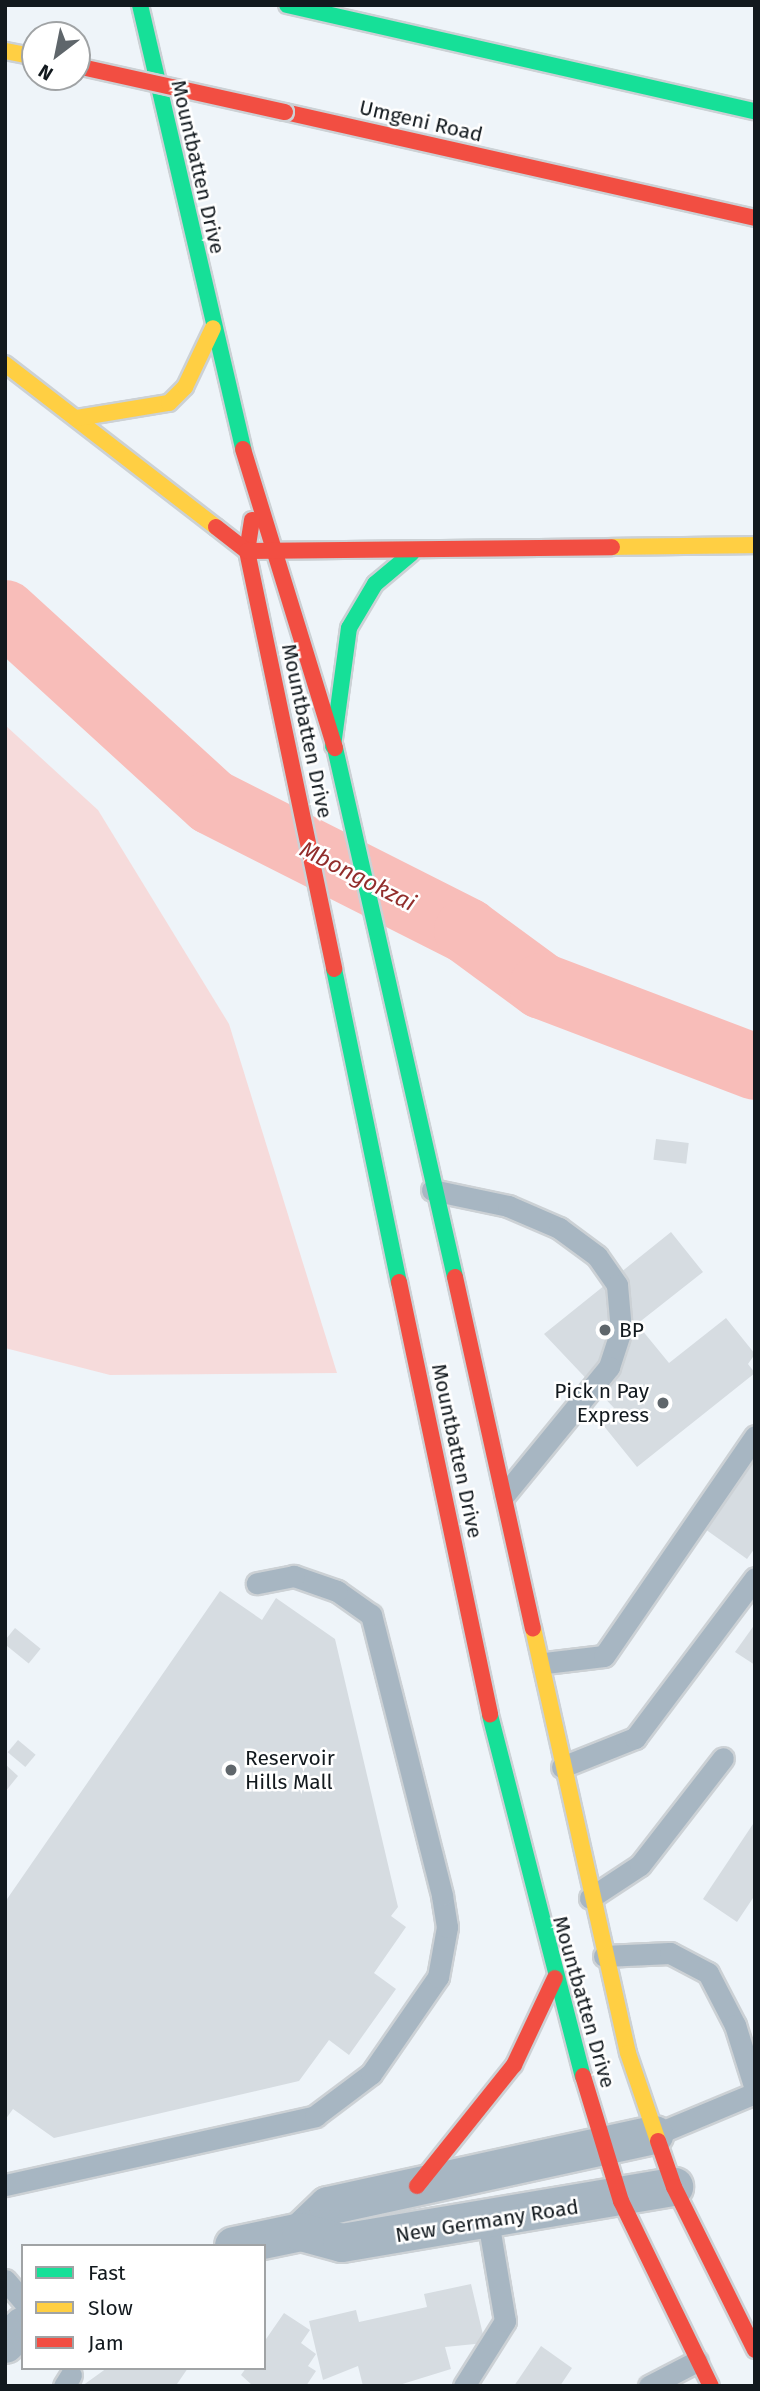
<!DOCTYPE html>
<style>
body{margin:0}
#map{position:relative;width:760px;height:2391px;overflow:hidden;background:#eef4f9;font-family:"Fira Sans",sans-serif}
div>[style]{position:absolute}
.green>*{inset:0;background:#f6dbdb}
.river>*{height:66px;margin:-33px;padding:0 33px;transform-origin:33px;border-radius:33px;background:#f8bdb9}
.building>*{inset:0;background:#d6dce1;transform-origin:0 0}
.roads{filter:drop-shadow(2px 0 #ccd1d5) drop-shadow(-2px 0 #ccd1d5) drop-shadow(0 2px #ccd1d5) drop-shadow(0 -2px #ccd1d5)}
.lane>*{height:21px;margin:-10.5px;padding:0 10.5px;transform-origin:10.5px;border-radius:10.5px;background:#a7b6c2}
.street>*{height:38px;margin:-19px;padding:0 19px;transform-origin:19px;border-radius:19px;background:#a7b6c2}
.fast>*{height:16px;margin:-8px;padding:0 8px;transform-origin:8px;border-radius:8px;background:#16e098}
.slow>*{height:16px;margin:-8px;padding:0 8px;transform-origin:8px;border-radius:8px;background:#ffcf43}
.jam>*{height:16px;margin:-8px;padding:0 8px;transform-origin:8px;border-radius:8px;background:#f24e42}
.bridges{filter:drop-shadow(2px 0 #ccd1d5) drop-shadow(-2px 0 #ccd1d5) drop-shadow(0 2px #ccd1d5) drop-shadow(0 -2px #ccd1d5)}
.jam-bridge>*{height:16px;margin:-8px;padding:0 8px;transform-origin:8px;border-radius:8px;background:#f24e42}
.dots>*{width:19px;height:19px;translate:-50% -50%;box-sizing:border-box;border:4px solid #fff;border-radius:50%}
span{translate:-50% -50%;white-space:nowrap;text-align:center;line-height:1.15;-webkit-text-stroke:5px #fff;paint-order:stroke}
.street-label{font-size:21px;color:#12191e}
.poi-label{font-size:21px;color:#12191e}
.left{translate:0 -50%;text-align:left}
.right{translate:-100% -50%;text-align:right}
.water-label{font-size:23px;color:#922e2c;font-style:italic}
.frame{position:absolute;inset:0;border:7px solid #12191e;pointer-events:none}
.legend{position:absolute;left:21px;top:2244px;width:245px;height:126px;box-sizing:border-box;background:#fff;border:2px solid #a0a3a5;margin:0;padding:9px 12px;list-style:none;font-size:21px;color:#12191e}
.legend li{display:flex;align-items:center;gap:14px;height:35px}
.legend b{width:35px;border:2px solid #a0a3a5}
.north{position:absolute;left:21px;top:21px;width:70px;height:70px;box-sizing:border-box;background:#fff;border:2px solid #a0a3a5;border-radius:50%;rotate:212deg;font-size:19px;font-weight:700;line-height:28px;text-align:center;color:#12191e}
.north::after{content:'';display:block;margin:auto;width:24px;height:32px;background:#5f666b;clip-path:polygon(50% 0,100% 100%,50% 72%,0 100%)}
</style>
<div id="map">
<div class="green">
<div style="clip-path:polygon(5px 725px,98px 810px,229px 1024px,337px 1373px,110px 1375px,5px 1348px)"></div>
</div>
<div class="river">
<div style="left:5px;top:613px;width:280px;rotate:42.4deg"></div>
<div style="left:212px;top:802px;width:286px;rotate:26.8deg"></div>
<div style="left:467px;top:931px;width:93px;rotate:36.3deg"></div>
<div style="left:542px;top:986px;width:228px;rotate:20.8deg"></div>
</div>
<div class="building">
<div style="left:656px;top:1139px;width:33px;height:21px;rotate:7deg"></div>
<div style="clip-path:polygon(671px 1232px,703px 1272px,637px 1324px,669px 1363px,726px 1318px,755px 1354px,748px 1364px,755px 1373px,637px 1467px,599px 1420px,614px 1408px,544px 1334px)"></div>
<div style="clip-path:polygon(755px 1459px,755px 1548px,747px 1559px,705px 1529px)"></div>
<div style="clip-path:polygon(220px 1591px,262px 1620px,276px 1598px,335px 1639px,398px 1907px,391px 1916px,406px 1927px,374px 1973px,396px 1989px,349px 2055px,329px 2040px,299px 2081px,54px 2138px,13px 2109px,5px 2120px,5px 1902px)"></div>
<div style="clip-path:polygon(755px 1624px,755px 1665px,735px 1652px)"></div>
<div style="left:15px;top:1628px;width:33px;height:19px;rotate:39deg"></div>
<div style="left:18px;top:1740px;width:23px;height:16px;rotate:40deg"></div>
<div style="clip-path:polygon(5px 1764px,18px 1776px,5px 1792px)"></div>
<div style="clip-path:polygon(755px 1821px,755px 1895px,737px 1922px,703px 1899px)"></div>
<div style="clip-path:polygon(471px 2284px,485px 2343px,445px 2347px,451px 2369px,396px 2386px,363px 2386px,358px 2366px,323px 2380px,309px 2321px,356px 2310px,359px 2322px,427px 2307px,424px 2294px)"></div>
<div style="clip-path:polygon(284px 2313px,310px 2330px,301px 2343px,316px 2354px,308px 2366px,316px 2371px,306px 2386px,253px 2386px,241px 2375px,246px 2368px,264px 2368px,264px 2342px)"></div>
<div style="clip-path:polygon(541px 2346px,572px 2368px,560px 2386px,514px 2386px)"></div>
<div style="clip-path:polygon(107px 2368px,164px 2369px,188px 2368px,177px 2384px,82px 2386px)"></div>
</div>
<div class="roads">
<div class="lane">
<div style="left:432px;top:1190px;width:78px;rotate:11.9deg"></div>
<div style="left:508px;top:1206px;width:56px;rotate:23.3deg"></div>
<div style="left:559px;top:1228px;width:47px;rotate:36.4deg"></div>
<div style="left:597px;top:1256px;width:35px;rotate:55deg"></div>
<div style="left:617px;top:1285px;width:45px;rotate:84.9deg"></div>
<div style="left:621px;top:1330px;width:39px;rotate:108deg"></div>
<div style="left:609px;top:1367px;width:164px;rotate:129.3deg"></div>
<div style="left:545px;top:1663px;width:59px;rotate:-6.8deg"></div>
<div style="left:604px;top:1656px;width:267px;rotate:-55.5deg"></div>
<div style="left:562px;top:1767px;width:79px;rotate:-21.7deg"></div>
<div style="left:635px;top:1738px;width:200px;rotate:-53.1deg"></div>
<div style="left:590px;top:1898px;width:60px;rotate:-33.4deg"></div>
<div style="left:640px;top:1865px;width:135px;rotate:-52.2deg"></div>
<div style="left:604px;top:1956px;width:66px;rotate:-2.6deg"></div>
<div style="left:670px;top:1953px;width:43px;rotate:27.8deg"></div>
<div style="left:708px;top:1973px;width:59px;rotate:62.6deg"></div>
<div style="left:735px;top:2025px;width:67px;rotate:72.6deg"></div>
<div style="left:654px;top:2135px;width:109px;rotate:-22.6deg"></div>
<div style="left:5px;top:2185px;width:318px;rotate:-12.5deg"></div>
<div style="left:315px;top:2116px;width:70px;rotate:-36.9deg"></div>
<div style="left:371px;top:2074px;width:118px;rotate:-55.4deg"></div>
<div style="left:438px;top:1977px;width:51px;rotate:-79.8deg"></div>
<div style="left:447px;top:1927px;width:32px;rotate:-99deg"></div>
<div style="left:442px;top:1895px;width:289px;rotate:-104.2deg"></div>
<div style="left:371px;top:1615px;width:42px;rotate:-144.8deg"></div>
<div style="left:337px;top:1591px;width:46px;rotate:-160.8deg"></div>
<div style="left:294px;top:1576px;width:38px;rotate:169deg"></div>
<div style="left:5px;top:2280px;width:28px;rotate:49deg"></div>
<div style="left:64px;top:2386px;width:13px;rotate:-58deg"></div>
<div style="left:464px;top:2386px;width:77px;rotate:-57.8deg"></div>
<div style="left:505px;top:2321px;width:101px;rotate:-99.6deg"></div>
<div style="left:649px;top:2386px;width:54px;rotate:-27.5deg"></div>
</div>
<div class="street">
<div style="left:301px;top:2232px;width:37px;rotate:-44deg"></div>
<div style="left:328px;top:2206px;width:334px;rotate:-12.3deg"></div>
<div style="left:234px;top:2246px;width:68px;rotate:-11.8deg"></div>
<div style="left:301px;top:2232px;width:42px;rotate:15deg"></div>
<div style="left:342px;top:2243px;width:337px;rotate:-9.6deg"></div>
<div style="left:5px;top:2344px;width:25px;rotate:-45deg"></div>
</div>
<div class="fast">
<div style="left:140px;top:5px;width:456px;rotate:76.9deg"></div>
<div style="left:287px;top:5px;width:480px;rotate:12.8deg"></div>
<div style="left:333px;top:746px;width:119px;rotate:-82.3deg"></div>
<div style="left:349px;top:628px;width:51px;rotate:-59.4deg"></div>
<div style="left:375px;top:584px;width:48px;rotate:-40deg"></div>
<div style="left:335px;top:748px;width:542px;rotate:77.22deg"></div>
<div style="left:334px;top:969px;width:320px;rotate:78.3deg"></div>
<div style="left:490px;top:1715px;width:373px;rotate:75.6deg"></div>
</div>
<div class="slow">
<div style="left:5px;top:51px;width:31px;rotate:11deg"></div>
<div style="left:5px;top:364px;width:267px;rotate:37.7deg"></div>
<div style="left:77px;top:418px;width:93px;rotate:-9.3deg"></div>
<div style="left:169px;top:403px;width:23px;rotate:-45deg"></div>
<div style="left:185px;top:387px;width:65px;rotate:-64.6deg"></div>
<div style="left:612px;top:547px;width:143px;rotate:-0.8deg"></div>
<div style="left:533px;top:1628px;width:435px;rotate:77.4deg"></div>
<div style="left:628px;top:2053px;width:93px;rotate:71.2deg"></div>
</div>
<div class="jam">
<div style="left:285px;top:112px;width:482px;rotate:12.7deg"></div>
<div style="left:243px;top:449px;width:313px;rotate:72.9deg"></div>
<div style="left:252px;top:520px;width:31px;rotate:99deg"></div>
<div style="left:247px;top:551px;width:427px;rotate:78.2deg"></div>
<div style="left:216px;top:527px;width:39px;rotate:38deg"></div>
<div style="left:247px;top:551px;width:365px;rotate:-0.6deg"></div>
<div style="left:455px;top:1277px;width:360px;rotate:77.5deg"></div>
<div style="left:399px;top:1282px;width:442px;rotate:78.1deg"></div>
<div style="left:583px;top:2076px;width:131px;rotate:73.1deg"></div>
<div style="left:621px;top:2201px;width:206px;rotate:64.1deg"></div>
<div style="left:658px;top:2141px;width:49px;rotate:70.8deg"></div>
<div style="left:674px;top:2187px;width:182px;rotate:63.6deg"></div>
<div style="left:417px;top:2186px;width:155px;rotate:-51.3deg"></div>
<div style="left:514px;top:2065px;width:96px;rotate:-64.8deg"></div>
</div>
</div>
<div class="bridges">
<div class="jam-bridge">
<div style="left:77px;top:66px;width:213px;rotate:12.5deg"></div>
</div>
</div>
<div class="dots">
<div style="left:605px;top:1330px;background:#5f666b"></div>
<div style="left:663px;top:1403px;background:#5f666b"></div>
<div style="left:231px;top:1770px;background:#5f666b"></div>
</div>
<div class="street-label">
<span style="left:421px;top:121px;rotate:13deg">Umgeni Road</span>
<span style="left:198px;top:167px;rotate:77deg">Mountbatten Drive</span>
<span style="left:307px;top:731px;rotate:78deg">Mountbatten Drive</span>
<span style="left:457px;top:1451px;rotate:78deg">Mountbatten Drive</span>
<span style="left:584px;top:2002px;rotate:74deg">Mountbatten Drive</span>
<span style="left:487px;top:2221px;rotate:-9deg">New Germany Road</span>
</div>
<div class="poi-label">
<span class="left" style="left:619px;top:1330px">BP</span>
<span class="right" style="left:649px;top:1403px">Pick n Pay<br>Express</span>
<span class="left" style="left:245px;top:1770px">Reservoir<br>Hills Mall</span>
</div>
<div class="water-label">
<span style="left:358px;top:876px;rotate:27deg">Mbongokzai</span>
</div>
<div class="frame"></div>
<ul class="legend">
<li><b style="height:9px;background:#16e098"></b>Fast</li>
<li><b style="height:9px;background:#ffcf43"></b>Slow</li>
<li><b style="height:9px;background:#f24e42"></b>Jam</li>
</ul>
<div class="north">N</div>
</div>
